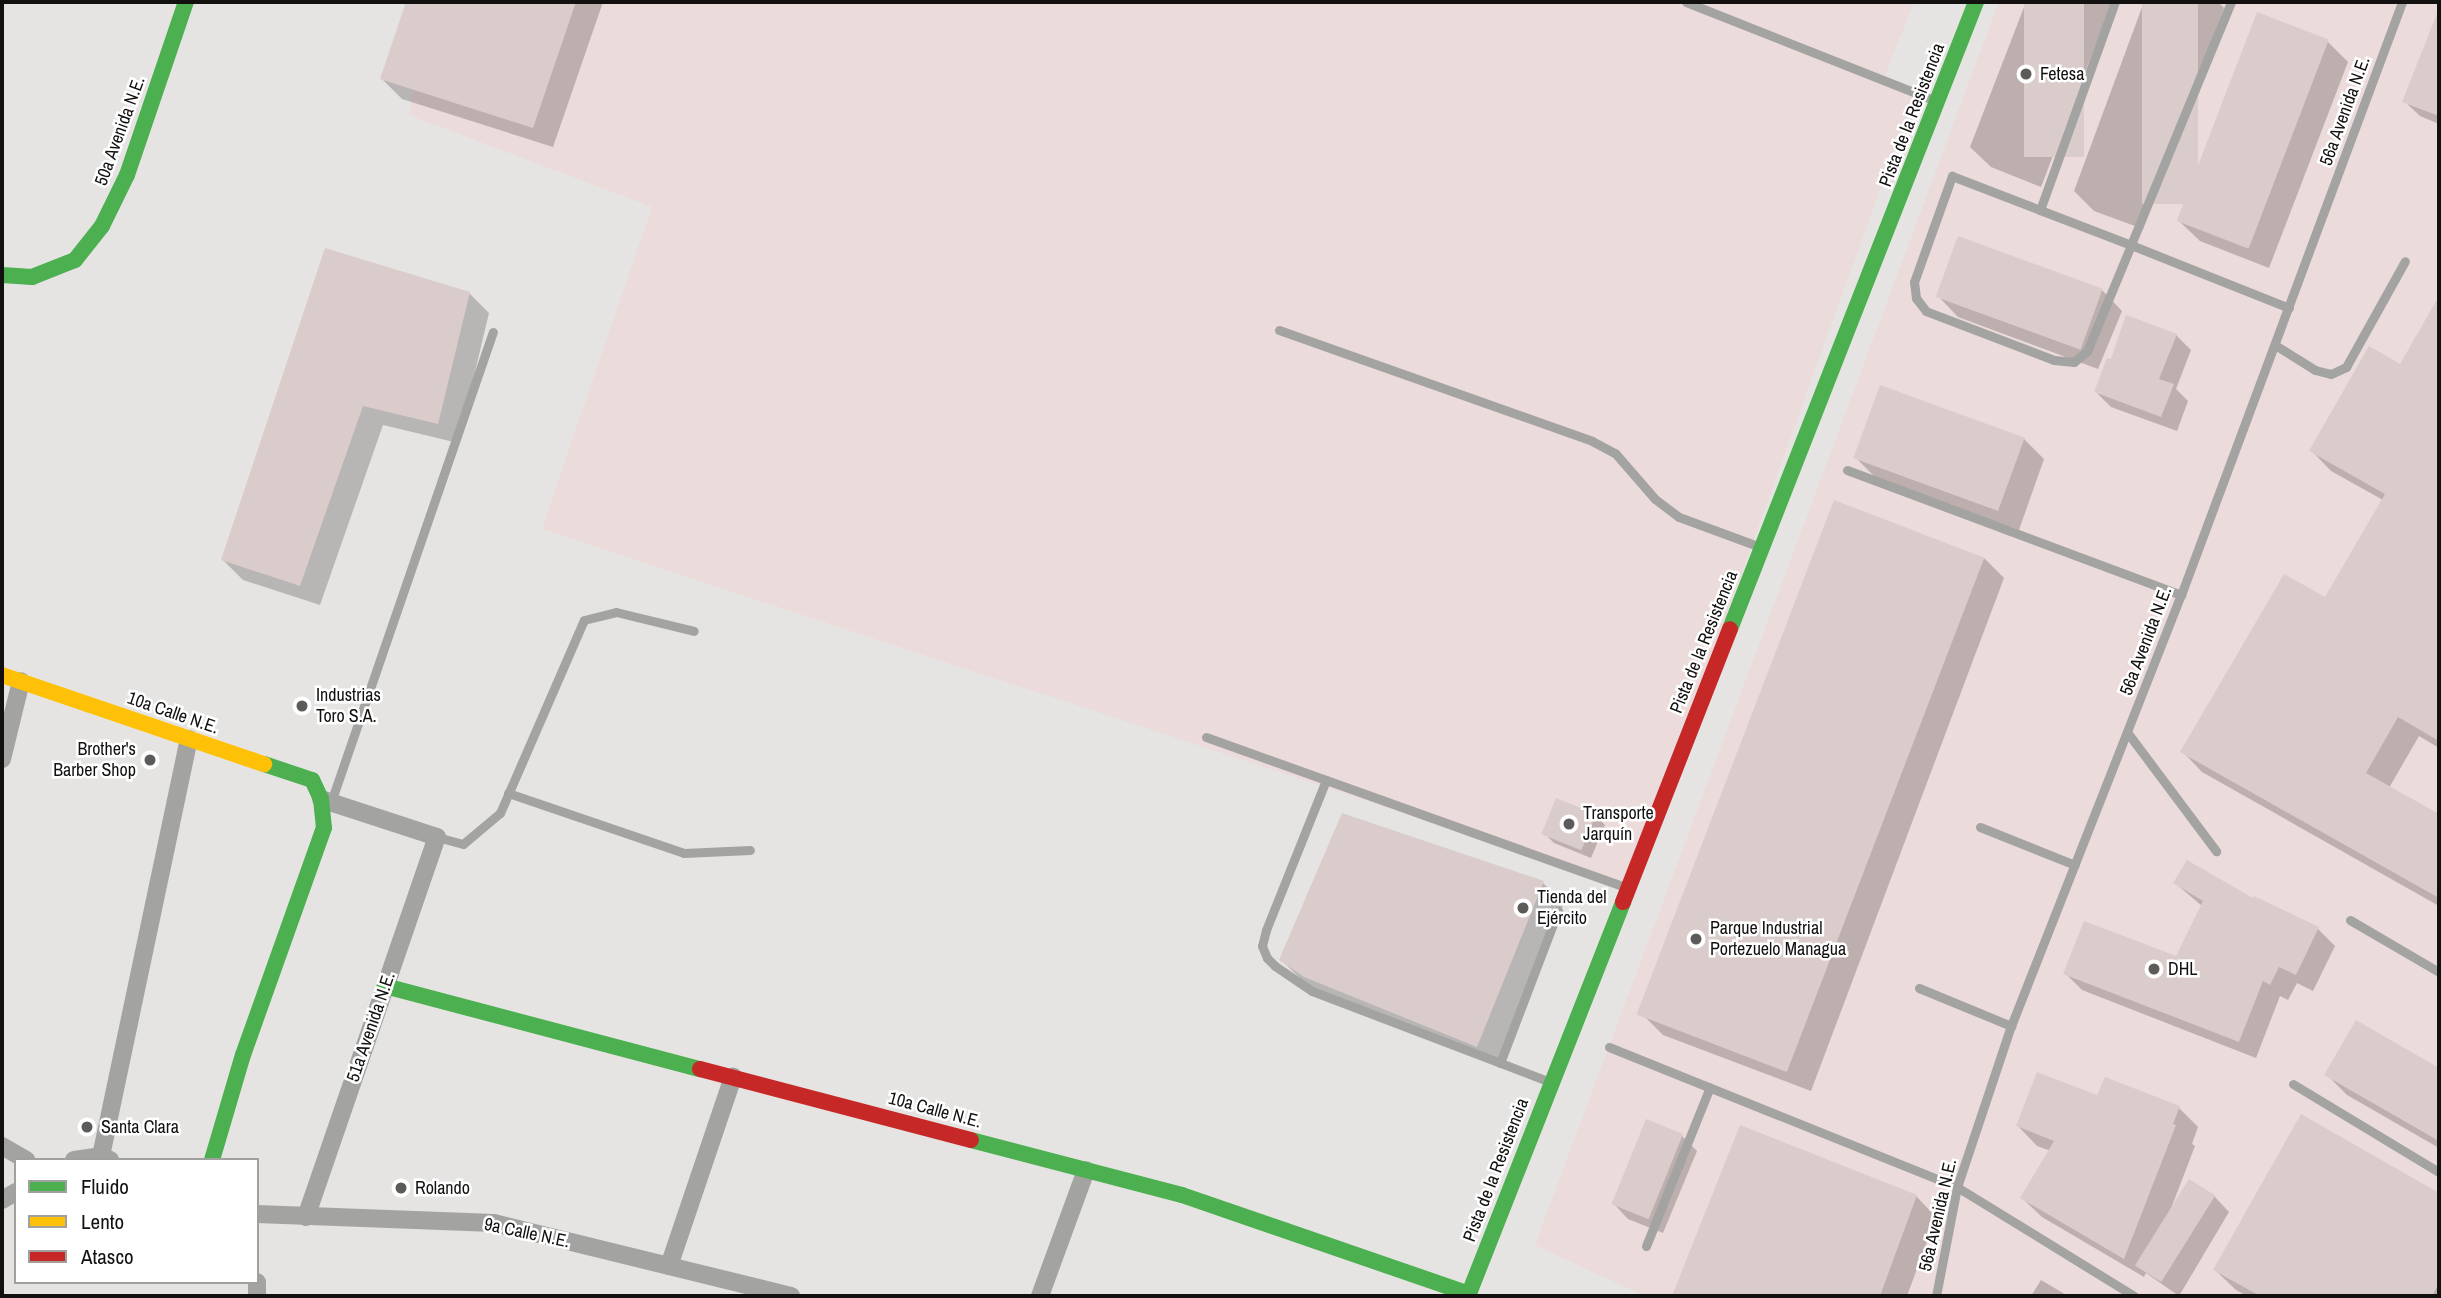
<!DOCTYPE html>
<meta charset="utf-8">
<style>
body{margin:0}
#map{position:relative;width:2441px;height:1298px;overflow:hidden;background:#e6e4e2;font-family:"Archivo Narrow",sans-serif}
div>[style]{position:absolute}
.industrial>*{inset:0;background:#ebdbda}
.shadow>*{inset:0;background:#0003}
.building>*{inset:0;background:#dacccb;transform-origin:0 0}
.lane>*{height:9px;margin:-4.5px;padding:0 4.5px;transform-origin:4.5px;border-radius:4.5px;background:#a3a3a2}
.street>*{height:18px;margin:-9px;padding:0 9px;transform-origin:9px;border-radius:9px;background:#a3a3a2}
.fast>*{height:16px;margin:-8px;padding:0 8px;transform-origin:8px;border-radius:8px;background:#4caf50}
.slow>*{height:16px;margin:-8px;padding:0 8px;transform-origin:8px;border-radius:8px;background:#ffc107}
.jam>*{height:16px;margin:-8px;padding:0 8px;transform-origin:8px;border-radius:8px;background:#c62828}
.dots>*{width:19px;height:19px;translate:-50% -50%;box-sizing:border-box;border:4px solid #fff;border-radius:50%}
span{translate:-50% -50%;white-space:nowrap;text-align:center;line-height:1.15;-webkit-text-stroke:5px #fff;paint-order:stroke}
.poi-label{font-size:18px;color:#121110}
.left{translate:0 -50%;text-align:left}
.right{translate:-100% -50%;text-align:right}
.street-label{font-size:18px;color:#121110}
.frame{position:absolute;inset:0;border:4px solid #121110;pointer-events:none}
.legend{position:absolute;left:14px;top:1158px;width:245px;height:126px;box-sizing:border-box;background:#fff;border:2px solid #a0a09f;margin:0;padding:9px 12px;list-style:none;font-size:21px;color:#121110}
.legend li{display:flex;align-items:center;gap:14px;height:35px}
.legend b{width:35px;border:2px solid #a0a09f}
</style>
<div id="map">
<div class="industrial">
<div style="clip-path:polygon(427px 2px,1914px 2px,1882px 82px,1915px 93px,1628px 887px,542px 529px,652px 207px,409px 115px)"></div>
<div style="clip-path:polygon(1999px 2px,2439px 2px,2439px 1296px,1644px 1296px,1535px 1245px)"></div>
</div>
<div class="shadow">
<div style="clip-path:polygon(408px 2px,603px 2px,553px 147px,402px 99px,382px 79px)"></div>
<div style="clip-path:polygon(2026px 2px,2112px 2px,2041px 187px,1991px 167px,1970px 147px)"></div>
<div style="clip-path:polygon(2144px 2px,2218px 2px,2224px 8px,2143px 229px,2094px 211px,2074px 191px)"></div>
<div style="clip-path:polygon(2436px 21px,2439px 22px,2439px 124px,2420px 116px,2404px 101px)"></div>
<div style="clip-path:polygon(2328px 42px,2348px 62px,2269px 268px,2200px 241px,2179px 221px)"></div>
<div style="clip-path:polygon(326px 251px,469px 293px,489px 313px,458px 443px,383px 425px,320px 605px,243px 580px,223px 560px)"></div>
<div style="clip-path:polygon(2102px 290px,2122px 311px,2098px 369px,1958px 317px,1938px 296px)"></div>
<div style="clip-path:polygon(2439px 299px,2439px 748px,2419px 736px,2389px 788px,2439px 816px,2439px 906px,2202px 772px,2182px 751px,2325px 600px,2383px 500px,2331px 471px,2311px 450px,2401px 366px)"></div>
<div style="clip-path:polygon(2176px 335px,2191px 350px,2176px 389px,2188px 401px,2177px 431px,2111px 407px,2096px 392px)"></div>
<div style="clip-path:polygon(2024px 439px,2044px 459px,2019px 530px,1876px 478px,1855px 457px)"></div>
<div style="clip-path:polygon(1984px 558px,2004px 578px,1811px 1091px,1663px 1035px,1643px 1015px)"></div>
<div style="clip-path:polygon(1343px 815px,1543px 883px,1564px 903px,1498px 1066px,1326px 997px,1302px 980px,1281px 960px)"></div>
<div style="clip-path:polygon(1595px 815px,1605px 825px,1591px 858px,1554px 843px,1544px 833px)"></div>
<div style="clip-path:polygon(2175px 883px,2254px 900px,2318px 929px,2335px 946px,2313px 991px,2297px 983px,2288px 1000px,2280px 996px,2256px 1058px,2082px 990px,2065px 973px,2177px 959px,2202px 906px)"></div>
<div style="clip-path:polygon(2356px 1023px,2439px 1070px,2439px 1148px,2347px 1095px,2327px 1075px)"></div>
<div style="clip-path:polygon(2098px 1097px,2179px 1108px,2198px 1127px,2192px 1144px,2195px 1146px,2170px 1211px,2214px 1196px,2229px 1212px,2179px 1296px,2146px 1273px,2144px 1277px,2042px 1217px,2022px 1198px,2051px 1151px,2037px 1146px,2018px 1126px)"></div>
<div style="clip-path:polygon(2302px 1117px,2439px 1195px,2439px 1296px,2247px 1296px,2236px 1290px,2215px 1270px)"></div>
<div style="clip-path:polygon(1741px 1127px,1916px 1196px,1936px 1217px,1907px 1296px,1674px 1296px)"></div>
<div style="clip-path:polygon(1682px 1136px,1697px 1151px,1663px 1233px,1628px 1219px,1613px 1203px)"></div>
<div style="clip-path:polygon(2041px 1280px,2068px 1296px,2031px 1296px)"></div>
</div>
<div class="building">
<div style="clip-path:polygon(406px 2px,576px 2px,533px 128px,380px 79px)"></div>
<div style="left:2024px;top:2px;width:60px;height:155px"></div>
<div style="left:2142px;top:2px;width:56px;height:202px"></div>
<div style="clip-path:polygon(2438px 11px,2439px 11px,2439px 116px,2402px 102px)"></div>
<div style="left:2257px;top:12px;width:77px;height:224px;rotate:21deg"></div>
<div style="left:1958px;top:236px;width:154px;height:65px;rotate:20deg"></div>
<div style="clip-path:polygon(325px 248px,470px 292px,438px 424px,363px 406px,300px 586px,221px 560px)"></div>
<div style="clip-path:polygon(2439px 296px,2439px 741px,2398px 717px,2366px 773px,2439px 814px,2439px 898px,2180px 752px,2284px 574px,2325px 597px,2385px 494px,2309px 451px,2369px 346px,2400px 364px)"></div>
<div style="clip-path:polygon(2126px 315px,2177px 334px,2159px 379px,2174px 384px,2161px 417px,2094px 392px,2107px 358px,2111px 359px)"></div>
<div style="left:1880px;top:385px;width:154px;height:78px;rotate:20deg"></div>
<div style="left:1834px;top:500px;width:161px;height:551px;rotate:21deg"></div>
<div style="left:1556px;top:798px;width:43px;height:39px;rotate:22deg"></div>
<div style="clip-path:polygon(1342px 813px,1544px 881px,1477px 1047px,1304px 977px,1279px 960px)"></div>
<div style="clip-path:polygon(2187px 860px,2253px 898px,2254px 896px,2319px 927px,2296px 975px,2279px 967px,2270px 985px,2263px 981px,2239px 1042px,2063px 974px,2084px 921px,2176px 956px,2203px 901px,2173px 883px)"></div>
<div style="clip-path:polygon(2356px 1020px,2439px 1068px,2439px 1141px,2324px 1075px)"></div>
<div style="clip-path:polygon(2037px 1072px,2097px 1095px,2105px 1077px,2180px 1106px,2173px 1124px,2176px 1125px,2124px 1259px,2020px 1198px,2054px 1141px,2016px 1126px)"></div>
<div style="clip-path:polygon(2301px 1114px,2439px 1193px,2439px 1283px,2432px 1296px,2260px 1296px,2213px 1270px)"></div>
<div style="left:1646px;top:1119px;width:40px;height:92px;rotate:22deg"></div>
<div style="clip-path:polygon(1740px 1125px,1917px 1195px,1880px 1296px,1672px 1296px)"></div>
<div style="left:2189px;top:1179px;width:31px;height:102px;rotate:32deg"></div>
</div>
<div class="lane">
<div style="left:1686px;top:2px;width:269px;rotate:21.6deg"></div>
<div style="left:2231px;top:2px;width:263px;rotate:112.4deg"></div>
<div style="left:2131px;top:245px;width:115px;rotate:112.5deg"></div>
<div style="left:2087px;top:351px;width:17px;rotate:140deg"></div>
<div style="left:2074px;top:362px;width:20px;rotate:-174deg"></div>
<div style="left:2054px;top:360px;width:137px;rotate:-159.1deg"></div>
<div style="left:1926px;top:311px;width:16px;rotate:-128deg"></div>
<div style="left:1916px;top:298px;width:16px;rotate:-97deg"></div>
<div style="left:1914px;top:282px;width:113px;rotate:-70.3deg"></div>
<div style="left:1952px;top:176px;width:94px;rotate:21.1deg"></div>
<div style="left:2040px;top:210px;width:97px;rotate:21deg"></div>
<div style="left:2131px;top:245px;width:170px;rotate:21.7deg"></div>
<div style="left:2040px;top:210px;width:221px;rotate:-70.2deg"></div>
<div style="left:1279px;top:330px;width:332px;rotate:19.5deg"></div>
<div style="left:1592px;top:441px;width:26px;rotate:28deg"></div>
<div style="left:1615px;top:453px;width:61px;rotate:49deg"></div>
<div style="left:1655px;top:499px;width:30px;rotate:37deg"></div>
<div style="left:1679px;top:517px;width:86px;rotate:20.3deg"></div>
<div style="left:2275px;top:345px;width:47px;rotate:32deg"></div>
<div style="left:2315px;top:370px;width:16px;rotate:14deg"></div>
<div style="left:2331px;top:374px;width:17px;rotate:-25deg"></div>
<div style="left:2346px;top:367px;width:121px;rotate:-60.9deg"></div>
<div style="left:1847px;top:470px;width:357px;rotate:20.5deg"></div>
<div style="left:2127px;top:732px;width:149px;rotate:53.2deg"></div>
<div style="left:1206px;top:737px;width:446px;rotate:19.7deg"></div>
<div style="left:1326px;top:780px;width:162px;rotate:111.8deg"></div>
<div style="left:1266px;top:930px;width:16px;rotate:104deg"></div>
<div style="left:1262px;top:946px;width:13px;rotate:67deg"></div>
<div style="left:1267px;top:958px;width:11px;rotate:45deg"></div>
<div style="left:1275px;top:966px;width:45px;rotate:34deg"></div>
<div style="left:1312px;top:991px;width:255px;rotate:20.9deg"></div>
<div style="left:508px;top:793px;width:186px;rotate:18.8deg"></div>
<div style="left:684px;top:853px;width:66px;rotate:-2.6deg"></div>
<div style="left:331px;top:802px;width:497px;rotate:-71deg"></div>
<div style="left:1980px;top:827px;width:102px;rotate:21.8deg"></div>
<div style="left:437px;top:837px;width:27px;rotate:15deg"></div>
<div style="left:463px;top:844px;width:48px;rotate:-40deg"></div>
<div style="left:500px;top:813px;width:210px;rotate:-66.5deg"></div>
<div style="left:584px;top:620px;width:33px;rotate:-14deg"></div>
<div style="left:616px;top:612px;width:80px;rotate:13.7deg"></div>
<div style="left:2350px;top:920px;width:103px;rotate:30.3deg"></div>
<div style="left:1919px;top:988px;width:100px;rotate:22.4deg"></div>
<div style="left:1609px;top:1047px;width:375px;rotate:21.9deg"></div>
<div style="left:1957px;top:1187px;width:208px;rotate:31.6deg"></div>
<div style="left:1500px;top:1063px;width:163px;rotate:-69.1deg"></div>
<div style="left:2293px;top:1084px;width:170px;rotate:31.1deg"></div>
<div style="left:1646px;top:1246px;width:171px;rotate:-68.1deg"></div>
<div style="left:1936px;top:1296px;width:111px;rotate:-79.1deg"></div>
<div style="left:1957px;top:1187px;width:170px;rotate:-71.5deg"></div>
<div style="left:2011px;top:1026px;width:463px;rotate:-68.5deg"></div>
<div style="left:2181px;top:595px;width:633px;rotate:-69.56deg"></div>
</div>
<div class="street">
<div style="left:2px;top:759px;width:80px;rotate:-76.3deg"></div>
<div style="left:2px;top:1146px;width:28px;rotate:30deg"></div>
<div style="left:101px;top:1156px;width:426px;rotate:-78.1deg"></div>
<div style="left:74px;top:1160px;width:27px;rotate:-8deg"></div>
<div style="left:101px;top:1156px;width:10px;rotate:24deg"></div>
<div style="left:2px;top:1200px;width:16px;rotate:-30deg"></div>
<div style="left:257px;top:1214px;width:237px;rotate:2.2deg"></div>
<div style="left:494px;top:1223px;width:306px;rotate:13.8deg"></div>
<div style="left:306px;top:1217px;width:402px;rotate:-71deg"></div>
<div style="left:437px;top:837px;width:122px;rotate:-161.9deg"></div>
<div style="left:669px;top:1266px;width:200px;rotate:-71.3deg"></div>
<div style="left:257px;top:1282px;width:14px;rotate:90deg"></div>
<div style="left:1040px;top:1296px;width:134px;rotate:-69.9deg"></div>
</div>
<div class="fast">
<div style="left:2px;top:275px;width:30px;rotate:4deg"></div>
<div style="left:32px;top:277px;width:46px;rotate:-21.6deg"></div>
<div style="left:75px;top:260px;width:43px;rotate:-51.5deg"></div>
<div style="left:102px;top:226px;width:57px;rotate:-63.9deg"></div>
<div style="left:127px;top:175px;width:183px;rotate:-71.2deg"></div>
<div style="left:1730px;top:629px;width:674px;rotate:-68.58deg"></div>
<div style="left:385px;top:986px;width:326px;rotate:14.8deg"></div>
<div style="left:971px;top:1140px;width:218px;rotate:14.6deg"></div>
<div style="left:1182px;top:1195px;width:304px;rotate:19deg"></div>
<div style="left:212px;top:1160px;width:109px;rotate:-73.6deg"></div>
<div style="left:243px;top:1055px;width:241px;rotate:-70.4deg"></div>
<div style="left:324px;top:828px;width:29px;rotate:-96deg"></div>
<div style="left:321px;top:799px;width:21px;rotate:-115deg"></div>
<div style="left:312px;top:780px;width:51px;rotate:-161.6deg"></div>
<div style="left:1468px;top:1296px;width:423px;rotate:-68.5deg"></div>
</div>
<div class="slow">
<div style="left:2px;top:675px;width:277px;rotate:18.8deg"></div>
</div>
<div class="jam">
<div style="left:1623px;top:902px;width:293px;rotate:-68.6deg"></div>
<div style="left:700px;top:1069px;width:280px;rotate:14.7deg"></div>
</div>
<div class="dots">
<div style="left:2026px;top:74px;background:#5c5b5a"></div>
<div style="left:302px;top:706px;background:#5c5b5a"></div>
<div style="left:150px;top:760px;background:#5c5b5a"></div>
<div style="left:1569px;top:824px;background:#5c5b5a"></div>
<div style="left:1523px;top:908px;background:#5c5b5a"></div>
<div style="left:1696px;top:939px;background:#5c5b5a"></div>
<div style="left:2154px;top:969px;background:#5c5b5a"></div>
<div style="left:87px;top:1127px;background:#5c5b5a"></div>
<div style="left:401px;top:1188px;background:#5c5b5a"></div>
</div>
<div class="poi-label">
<span class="left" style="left:2040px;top:74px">Fetesa</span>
<span class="left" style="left:316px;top:706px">Industrias<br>Toro S.A.</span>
<span class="right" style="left:136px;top:760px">Brother's<br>Barber Shop</span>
<span class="left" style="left:1583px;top:824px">Transporte<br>Jarquín</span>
<span class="left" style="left:1537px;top:908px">Tienda del<br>Ejército</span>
<span class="left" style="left:1710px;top:939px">Parque Industrial<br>Portezuelo Managua</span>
<span class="left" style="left:2168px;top:969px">DHL</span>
<span class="left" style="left:101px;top:1127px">Santa Clara</span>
<span class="left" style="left:415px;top:1188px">Rolando</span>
</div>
<div class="street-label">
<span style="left:2345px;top:111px;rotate:-70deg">56a Avenida N.E.</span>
<span style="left:1912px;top:115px;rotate:-69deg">Pista de la Resistencia</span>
<span style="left:120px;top:131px;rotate:-70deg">50a Avenida N.E.</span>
<span style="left:2146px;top:641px;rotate:-69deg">56a Avenida N.E.</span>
<span style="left:1704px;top:642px;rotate:-68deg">Pista de la Resistencia</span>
<span style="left:173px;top:713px;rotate:19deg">10a Calle N.E.</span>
<span style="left:371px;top:1027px;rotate:-71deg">51a Avenida N.E.</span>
<span style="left:935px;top:1110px;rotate:15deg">10a Calle N.E.</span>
<span style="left:1496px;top:1170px;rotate:-69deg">Pista de la Resistencia</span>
<span style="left:1938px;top:1215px;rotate:-77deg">56a Avenida N.E.</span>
<span style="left:527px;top:1233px;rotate:12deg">9a Calle N.E.</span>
</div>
<div class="frame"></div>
<ul class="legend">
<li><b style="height:9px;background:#4caf50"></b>Fluido</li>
<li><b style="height:9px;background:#ffc107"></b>Lento</li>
<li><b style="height:9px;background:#c62828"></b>Atasco</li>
</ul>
</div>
